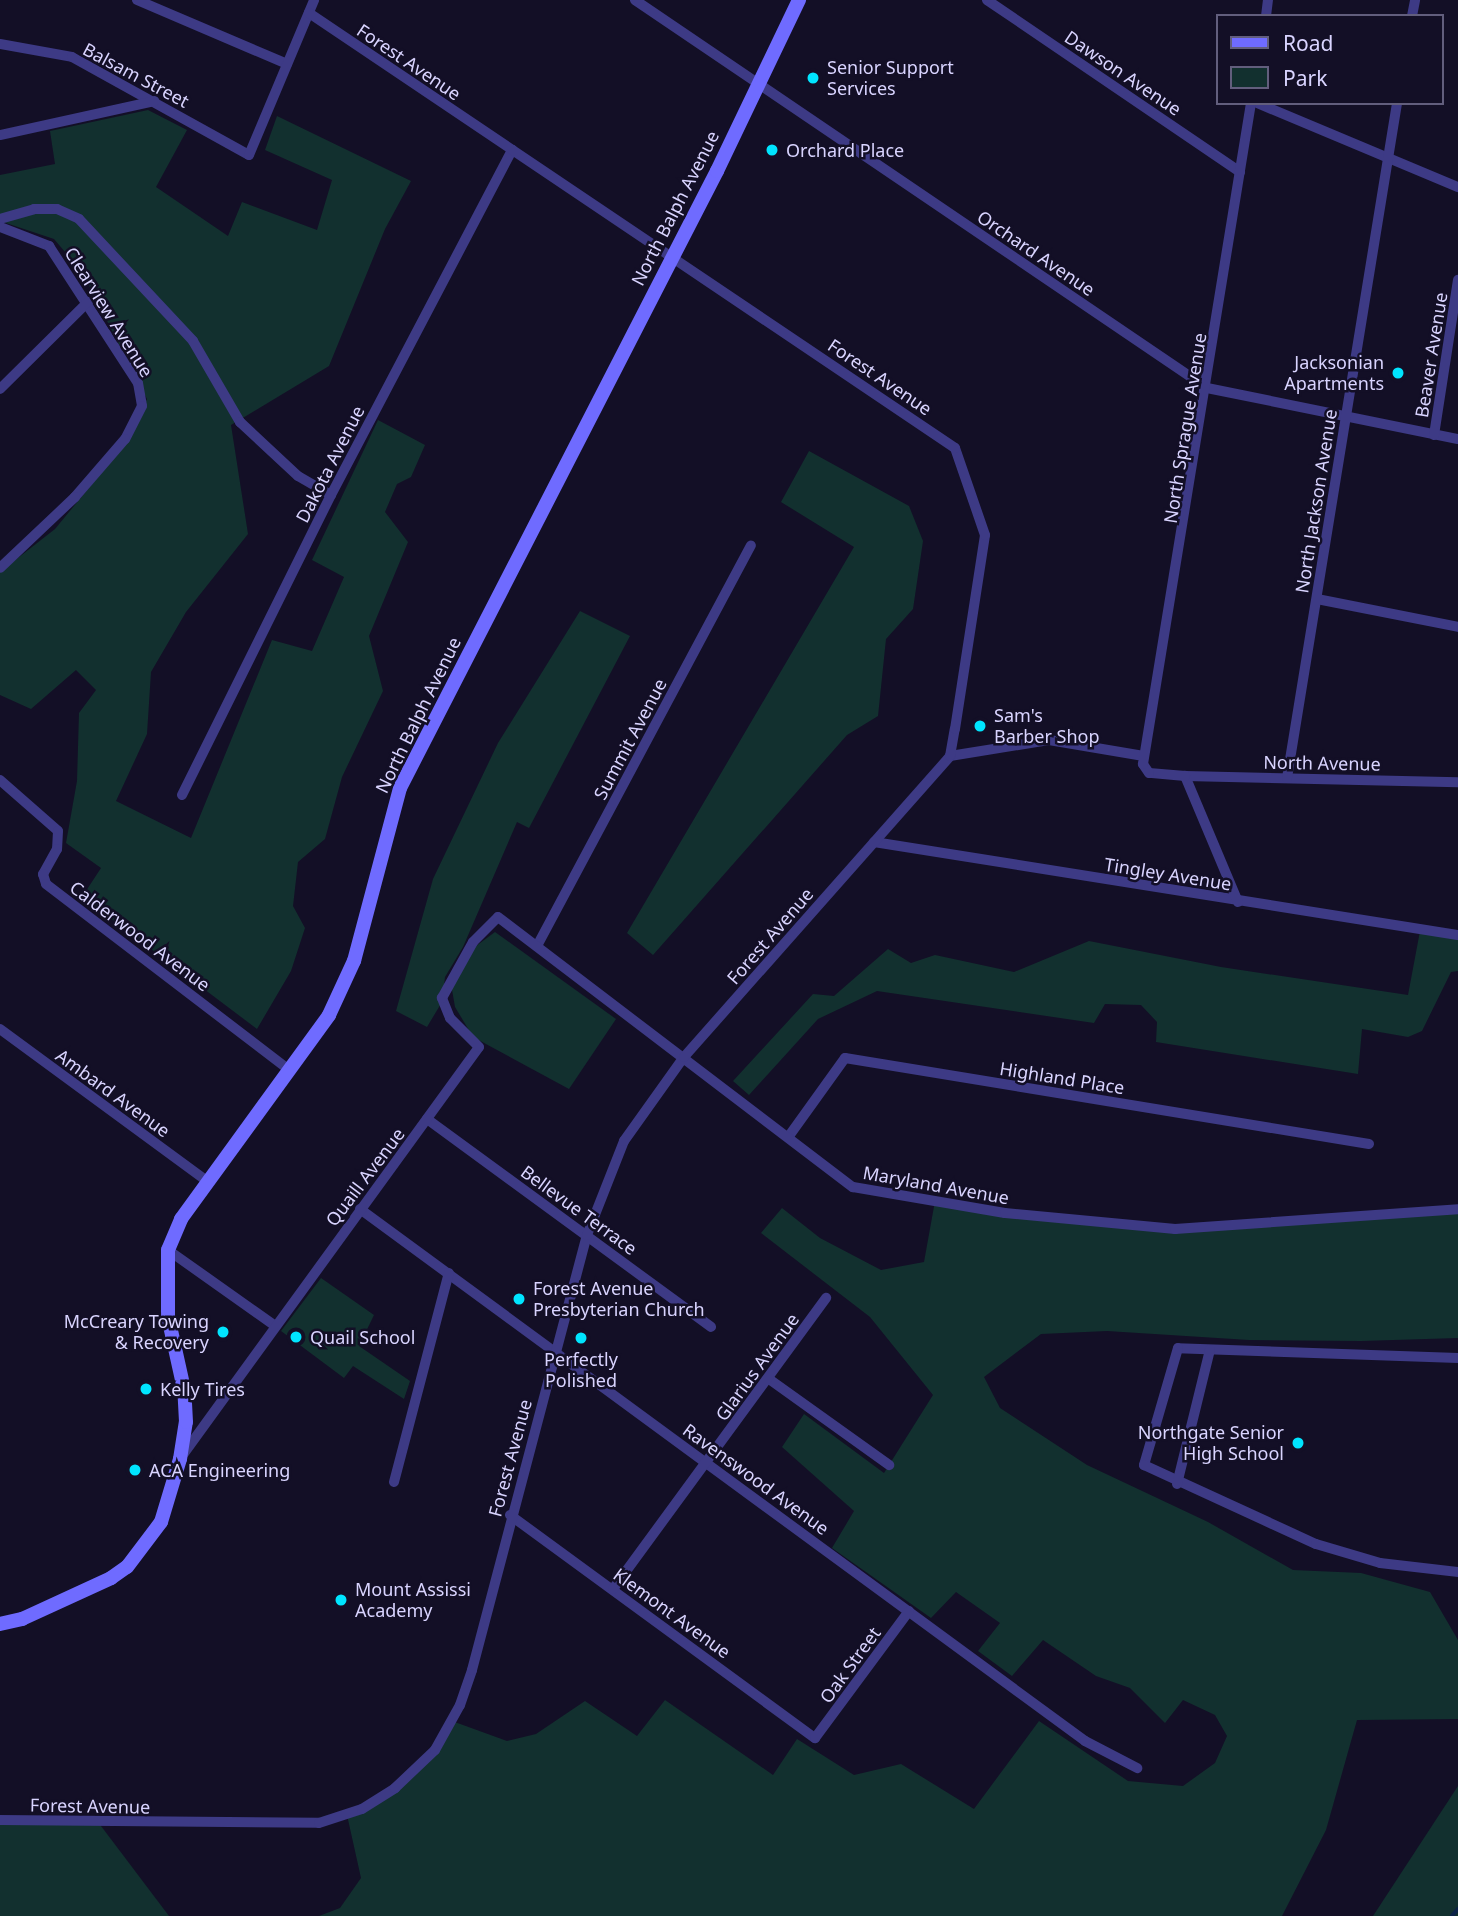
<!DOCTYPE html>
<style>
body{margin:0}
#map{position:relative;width:1458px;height:1916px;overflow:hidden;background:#130f26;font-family:"Noto Sans",sans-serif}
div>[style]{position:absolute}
.green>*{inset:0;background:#12302f}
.stream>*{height:3.5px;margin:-1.75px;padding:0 1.75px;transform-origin:1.75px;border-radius:1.75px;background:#0c2248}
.street>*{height:10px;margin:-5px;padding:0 5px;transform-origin:5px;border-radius:5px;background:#3d3a85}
.secondary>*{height:14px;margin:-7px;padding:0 7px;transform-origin:7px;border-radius:7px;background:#6f6bff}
.dots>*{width:19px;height:19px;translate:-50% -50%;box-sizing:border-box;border:4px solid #130f26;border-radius:50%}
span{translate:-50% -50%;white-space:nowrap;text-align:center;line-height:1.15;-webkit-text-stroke:5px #130f26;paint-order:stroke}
.street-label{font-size:18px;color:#d9d4ff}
.poi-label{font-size:18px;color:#d9d4ff}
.left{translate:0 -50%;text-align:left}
.right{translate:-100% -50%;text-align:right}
.legend{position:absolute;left:1216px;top:14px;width:228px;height:91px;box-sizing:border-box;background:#130f26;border:2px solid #625e7d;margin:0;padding:9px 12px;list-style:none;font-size:21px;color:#d9d4ff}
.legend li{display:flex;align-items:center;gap:14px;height:35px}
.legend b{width:35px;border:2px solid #625e7d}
</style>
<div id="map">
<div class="green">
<div style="clip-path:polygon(148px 110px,187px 130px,156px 187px,228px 236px,242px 202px,317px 230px,332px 180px,265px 150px,277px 116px,411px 181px,385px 229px,329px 366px,231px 425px,248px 534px,186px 612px,151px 672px,147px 734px,116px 801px,191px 838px,272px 640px,312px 651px,344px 577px,312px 560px,378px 420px,425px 445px,411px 477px,397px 484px,385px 512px,408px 542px,369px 636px,383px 691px,342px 777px,325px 839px,298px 862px,293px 906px,305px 928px,291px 971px,257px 1029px,82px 897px,101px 868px,66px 843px,77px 781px,79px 713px,96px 690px,76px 670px,31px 709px,0 695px,0 572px,55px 529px,126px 443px,147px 399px,82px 272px,54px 239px,0 221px,0 175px,55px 164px,50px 131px)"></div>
<div style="clip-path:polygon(809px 451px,909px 506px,923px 541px,913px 609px,886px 639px,878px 716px,847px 735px,653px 955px,627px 933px,854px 547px,781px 502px)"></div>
<div style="clip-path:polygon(580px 611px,630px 636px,529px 828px,517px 822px,463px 947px,445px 977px,442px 1002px,427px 1027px,396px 1011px,433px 879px,498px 743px)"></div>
<div style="clip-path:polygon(1420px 931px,1458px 935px,1458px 971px,1451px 972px,1422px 1031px,1408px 1037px,1362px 1029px,1358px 1074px,1156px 1042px,1157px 1022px,1141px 1005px,1105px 1004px,1094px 1023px,877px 991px,818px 1019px,749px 1095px,733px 1081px,813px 994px,834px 996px,888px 949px,911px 963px,935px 955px,1014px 972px,1089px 941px,1221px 967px,1408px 995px)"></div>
<div style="clip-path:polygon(495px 932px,616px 1019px,569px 1089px,473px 1037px,455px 1007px,451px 984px,476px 946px)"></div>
<div style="clip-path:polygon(935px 1201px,1175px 1229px,1458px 1209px,1458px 1338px,1361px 1341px,1249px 1340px,1107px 1331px,1041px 1334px,984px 1377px,1000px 1408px,1087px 1465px,1208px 1522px,1293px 1570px,1361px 1573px,1430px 1592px,1458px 1640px,1458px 1719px,1357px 1720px,1326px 1830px,1282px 1916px,319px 1916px,340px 1908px,361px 1878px,347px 1815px,421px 1765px,452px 1721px,507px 1741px,536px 1734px,585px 1701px,637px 1736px,665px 1700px,773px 1775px,797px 1739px,854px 1775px,901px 1764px,974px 1809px,1039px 1721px,1128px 1781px,1183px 1786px,1215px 1763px,1227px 1736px,1215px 1715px,1183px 1700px,1165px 1723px,1130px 1688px,1096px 1676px,1043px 1640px,1012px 1676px,978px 1651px,1000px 1623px,956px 1592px,931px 1618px,832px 1548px,854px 1511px,782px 1447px,804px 1414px,884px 1473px,933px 1395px,870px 1317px,761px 1233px,782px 1208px,820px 1238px,881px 1270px,924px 1262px)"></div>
<div style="clip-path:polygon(321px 1278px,374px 1315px,359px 1346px,410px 1381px,404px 1399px,353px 1366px,344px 1378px,281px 1331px)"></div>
<div style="clip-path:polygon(1458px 1786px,1458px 1916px,1373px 1916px)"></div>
<div style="clip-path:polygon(0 1820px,98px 1822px,169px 1916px,0 1916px)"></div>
</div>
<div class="stream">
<div style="left:1452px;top:1916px;width:9px;rotate:-49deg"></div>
</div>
<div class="street">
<div style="left:137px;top:0;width:163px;rotate:23.1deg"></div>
<div style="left:635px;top:0;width:691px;rotate:34.15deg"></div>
<div style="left:1207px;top:388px;width:256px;rotate:11.5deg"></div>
<div style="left:987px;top:0;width:306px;rotate:34.2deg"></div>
<div style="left:1266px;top:16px;width:16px;rotate:-83deg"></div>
<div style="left:1412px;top:16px;width:16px;rotate:-79deg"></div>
<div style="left:0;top:44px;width:73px;rotate:10.2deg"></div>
<div style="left:72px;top:57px;width:202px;rotate:29deg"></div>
<div style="left:249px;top:155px;width:168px;rotate:-67.2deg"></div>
<div style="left:1257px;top:103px;width:218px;rotate:22.7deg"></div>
<div style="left:0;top:135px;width:158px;rotate:-12.4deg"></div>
<div style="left:0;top:219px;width:35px;rotate:-16deg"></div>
<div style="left:34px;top:209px;width:23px"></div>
<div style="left:57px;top:209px;width:24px;rotate:24deg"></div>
<div style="left:79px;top:219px;width:167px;rotate:46.9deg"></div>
<div style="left:193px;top:341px;width:94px;rotate:59.9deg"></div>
<div style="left:240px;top:422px;width:79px;rotate:43deg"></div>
<div style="left:298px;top:476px;width:38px;rotate:30deg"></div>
<div style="left:0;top:227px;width:53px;rotate:21.2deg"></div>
<div style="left:49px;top:246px;width:163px;rotate:57deg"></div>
<div style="left:138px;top:383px;width:23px;rotate:80deg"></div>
<div style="left:142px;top:406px;width:37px;rotate:117deg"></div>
<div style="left:125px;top:439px;width:77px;rotate:130.8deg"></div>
<div style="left:75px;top:497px;width:103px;rotate:136.6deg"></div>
<div style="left:0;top:389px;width:124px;rotate:-44.7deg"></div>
<div style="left:1434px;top:435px;width:157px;rotate:-81.2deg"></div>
<div style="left:1317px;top:599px;width:144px;rotate:11.2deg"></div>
<div style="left:950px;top:756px;width:100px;rotate:-9.2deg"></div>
<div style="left:1049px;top:740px;width:96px;rotate:9.6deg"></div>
<div style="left:1185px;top:776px;width:273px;rotate:1.3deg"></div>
<div style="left:1287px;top:778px;width:684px;rotate:-80.74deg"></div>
<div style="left:0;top:780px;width:77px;rotate:41.3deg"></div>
<div style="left:58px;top:831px;width:18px;rotate:93deg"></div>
<div style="left:57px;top:849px;width:29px;rotate:119deg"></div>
<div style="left:43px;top:874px;width:10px;rotate:73deg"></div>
<div style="left:46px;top:884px;width:306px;rotate:37.4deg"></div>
<div style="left:182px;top:795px;width:335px;rotate:-63.6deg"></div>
<div style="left:331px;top:495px;width:390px;rotate:-62.3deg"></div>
<div style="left:874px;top:842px;width:591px;rotate:9.05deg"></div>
<div style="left:1238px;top:902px;width:137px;rotate:-112.8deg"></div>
<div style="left:1185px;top:776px;width:36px;rotate:-175deg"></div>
<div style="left:1149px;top:773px;width:11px;rotate:-124deg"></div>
<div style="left:1143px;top:764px;width:670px;rotate:-80.72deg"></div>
<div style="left:537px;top:946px;width:454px;rotate:-61.9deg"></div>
<div style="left:0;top:1029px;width:258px;rotate:36.3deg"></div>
<div style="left:427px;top:1119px;width:352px;rotate:36.2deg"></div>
<div style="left:789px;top:1136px;width:96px;rotate:-54.3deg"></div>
<div style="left:845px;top:1058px;width:531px;rotate:9.32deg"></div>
<div style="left:360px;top:1209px;width:899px;rotate:36.27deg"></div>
<div style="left:1085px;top:1741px;width:59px;rotate:27.4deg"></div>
<div style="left:168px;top:1250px;width:130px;rotate:35.3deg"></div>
<div style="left:1458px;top:1358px;width:280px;rotate:-178deg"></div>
<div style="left:1178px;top:1348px;width:122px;rotate:106.2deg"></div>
<div style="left:1144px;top:1465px;width:189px;rotate:24.7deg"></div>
<div style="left:1316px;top:1544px;width:67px;rotate:16.5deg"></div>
<div style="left:1380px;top:1563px;width:79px;rotate:6.6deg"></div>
<div style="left:769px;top:1379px;width:148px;rotate:35.6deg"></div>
<div style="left:182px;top:1456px;width:505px;rotate:-54.01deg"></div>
<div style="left:479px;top:1047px;width:41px;rotate:-135deg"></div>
<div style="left:450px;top:1018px;width:22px;rotate:-112deg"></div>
<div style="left:442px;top:998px;width:64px;rotate:-61deg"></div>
<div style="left:473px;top:942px;width:35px;rotate:-45deg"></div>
<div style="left:498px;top:917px;width:446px;rotate:37.3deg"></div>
<div style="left:853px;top:1187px;width:154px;rotate:9.7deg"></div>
<div style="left:1005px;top:1213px;width:171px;rotate:5.4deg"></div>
<div style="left:1175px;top:1229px;width:284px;rotate:-4deg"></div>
<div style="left:394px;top:1482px;width:216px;rotate:-75.3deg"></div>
<div style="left:1177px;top:1484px;width:138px;rotate:-76.2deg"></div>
<div style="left:510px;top:1515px;width:378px;rotate:36.2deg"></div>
<div style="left:815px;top:1738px;width:158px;rotate:-53.5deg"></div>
<div style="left:613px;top:1589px;width:361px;rotate:-53.8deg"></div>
<div style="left:0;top:1820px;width:319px;rotate:0.5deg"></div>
<div style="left:319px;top:1823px;width:45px;rotate:-18deg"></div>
<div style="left:362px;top:1809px;width:39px;rotate:-32deg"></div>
<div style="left:395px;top:1788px;width:55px;rotate:-43.5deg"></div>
<div style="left:435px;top:1750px;width:51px;rotate:-60.9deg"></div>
<div style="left:460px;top:1705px;width:37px;rotate:-71deg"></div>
<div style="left:472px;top:1670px;width:450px;rotate:-75.2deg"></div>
<div style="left:587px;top:1235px;width:101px;rotate:-68.5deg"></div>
<div style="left:624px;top:1141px;width:103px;rotate:-54.5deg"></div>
<div style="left:684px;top:1057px;width:402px;rotate:-48.5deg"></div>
<div style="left:950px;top:756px;width:27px;rotate:-80deg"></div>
<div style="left:955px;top:729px;width:196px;rotate:-81.2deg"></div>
<div style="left:985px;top:535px;width:92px;rotate:-109deg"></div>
<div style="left:955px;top:448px;width:779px;rotate:-146.04deg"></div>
</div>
<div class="secondary">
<div style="left:0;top:1624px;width:23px;rotate:-13deg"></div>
<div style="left:22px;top:1619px;width:98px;rotate:-24.7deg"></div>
<div style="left:111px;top:1578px;width:19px;rotate:-35deg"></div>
<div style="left:127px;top:1567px;width:56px;rotate:-52.9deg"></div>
<div style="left:161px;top:1522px;width:66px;rotate:-73.2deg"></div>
<div style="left:180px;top:1459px;width:37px;rotate:-81deg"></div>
<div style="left:186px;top:1422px;width:33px;rotate:-93deg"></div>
<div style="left:184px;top:1389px;width:74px;rotate:-102.5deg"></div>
<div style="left:168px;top:1317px;width:67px;rotate:-90deg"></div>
<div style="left:168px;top:1250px;width:34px;rotate:-67deg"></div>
<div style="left:181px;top:1219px;width:252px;rotate:-54deg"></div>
<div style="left:329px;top:1015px;width:60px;rotate:-65.2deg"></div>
<div style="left:354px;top:961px;width:179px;rotate:-75.1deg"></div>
<div style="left:400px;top:788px;width:694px;rotate:-62.81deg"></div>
<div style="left:717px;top:171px;width:190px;rotate:-64.4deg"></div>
</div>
<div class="dots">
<div style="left:813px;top:78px;background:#00e5ff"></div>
<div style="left:772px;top:150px;background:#00e5ff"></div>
<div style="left:1398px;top:373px;background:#00e5ff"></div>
<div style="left:980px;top:726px;background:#00e5ff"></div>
<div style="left:519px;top:1299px;background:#00e5ff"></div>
<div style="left:223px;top:1332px;background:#00e5ff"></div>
<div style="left:296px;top:1337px;background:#00e5ff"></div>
<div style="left:581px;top:1338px;background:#00e5ff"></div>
<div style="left:146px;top:1389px;background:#00e5ff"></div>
<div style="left:1298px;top:1443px;background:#00e5ff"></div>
<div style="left:135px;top:1470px;background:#00e5ff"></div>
<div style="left:341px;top:1600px;background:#00e5ff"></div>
</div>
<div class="street-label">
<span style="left:409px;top:62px;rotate:34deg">Forest Avenue</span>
<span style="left:1123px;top:73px;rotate:34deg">Dawson Avenue</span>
<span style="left:136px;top:75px;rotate:28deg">Balsam Street</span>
<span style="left:675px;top:208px;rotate:-63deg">North Balph Avenue</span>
<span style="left:1036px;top:253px;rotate:34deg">Orchard Avenue</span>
<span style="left:109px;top:312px;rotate:58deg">Clearview Avenue</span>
<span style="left:1431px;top:355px;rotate:-81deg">Beaver Avenue</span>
<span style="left:880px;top:377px;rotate:34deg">Forest Avenue</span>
<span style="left:1185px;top:428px;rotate:-81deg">North Sprague Avenue</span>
<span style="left:330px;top:464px;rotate:-63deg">Dakota Avenue</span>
<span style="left:1316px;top:501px;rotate:-81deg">North Jackson Avenue</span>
<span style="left:418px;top:715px;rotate:-64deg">North Balph Avenue</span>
<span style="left:630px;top:739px;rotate:-62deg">Summit Avenue</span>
<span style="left:1322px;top:763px;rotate:1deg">North Avenue</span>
<span style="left:1168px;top:874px;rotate:9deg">Tingley Avenue</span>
<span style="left:140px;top:936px;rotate:37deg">Calderwood Avenue</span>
<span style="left:770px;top:936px;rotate:-49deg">Forest Avenue</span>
<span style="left:1062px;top:1078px;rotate:9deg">Highland Place</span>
<span style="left:113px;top:1093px;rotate:36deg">Ambard Avenue</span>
<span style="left:365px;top:1177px;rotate:-53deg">Quaill Avenue</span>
<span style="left:936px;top:1185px;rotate:10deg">Maryland Avenue</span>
<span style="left:579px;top:1210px;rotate:36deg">Bellevue Terrace</span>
<span style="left:757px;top:1367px;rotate:-54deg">Glarius Avenue</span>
<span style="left:510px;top:1458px;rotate:-75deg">Forest Avenue</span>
<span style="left:756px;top:1479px;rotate:36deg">Ravenswood Avenue</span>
<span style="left:672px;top:1613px;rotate:36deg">Klemont Avenue</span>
<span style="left:850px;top:1665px;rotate:-54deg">Oak Street</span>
<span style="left:90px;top:1806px;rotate:1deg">Forest Avenue</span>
</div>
<div class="poi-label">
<span class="left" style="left:827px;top:78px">Senior Support<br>Services</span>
<span class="left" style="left:786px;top:150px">Orchard Place</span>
<span class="right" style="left:1384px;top:373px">Jacksonian<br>Apartments</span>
<span class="left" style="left:994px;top:726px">Sam's<br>Barber Shop</span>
<span class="left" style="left:533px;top:1299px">Forest Avenue<br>Presbyterian Church</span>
<span class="right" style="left:209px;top:1332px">McCreary Towing<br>&amp; Recovery</span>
<span class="left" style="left:310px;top:1337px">Quail School</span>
<span style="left:581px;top:1370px">Perfectly<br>Polished</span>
<span class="left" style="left:160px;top:1389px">Kelly Tires</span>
<span class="right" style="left:1284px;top:1443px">Northgate Senior<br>High School</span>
<span class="left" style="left:149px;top:1470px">ACA Engineering</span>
<span class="left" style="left:355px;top:1600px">Mount Assissi<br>Academy</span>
</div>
<ul class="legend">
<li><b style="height:9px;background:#6f6bff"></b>Road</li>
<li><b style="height:19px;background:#12302f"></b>Park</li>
</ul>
</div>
